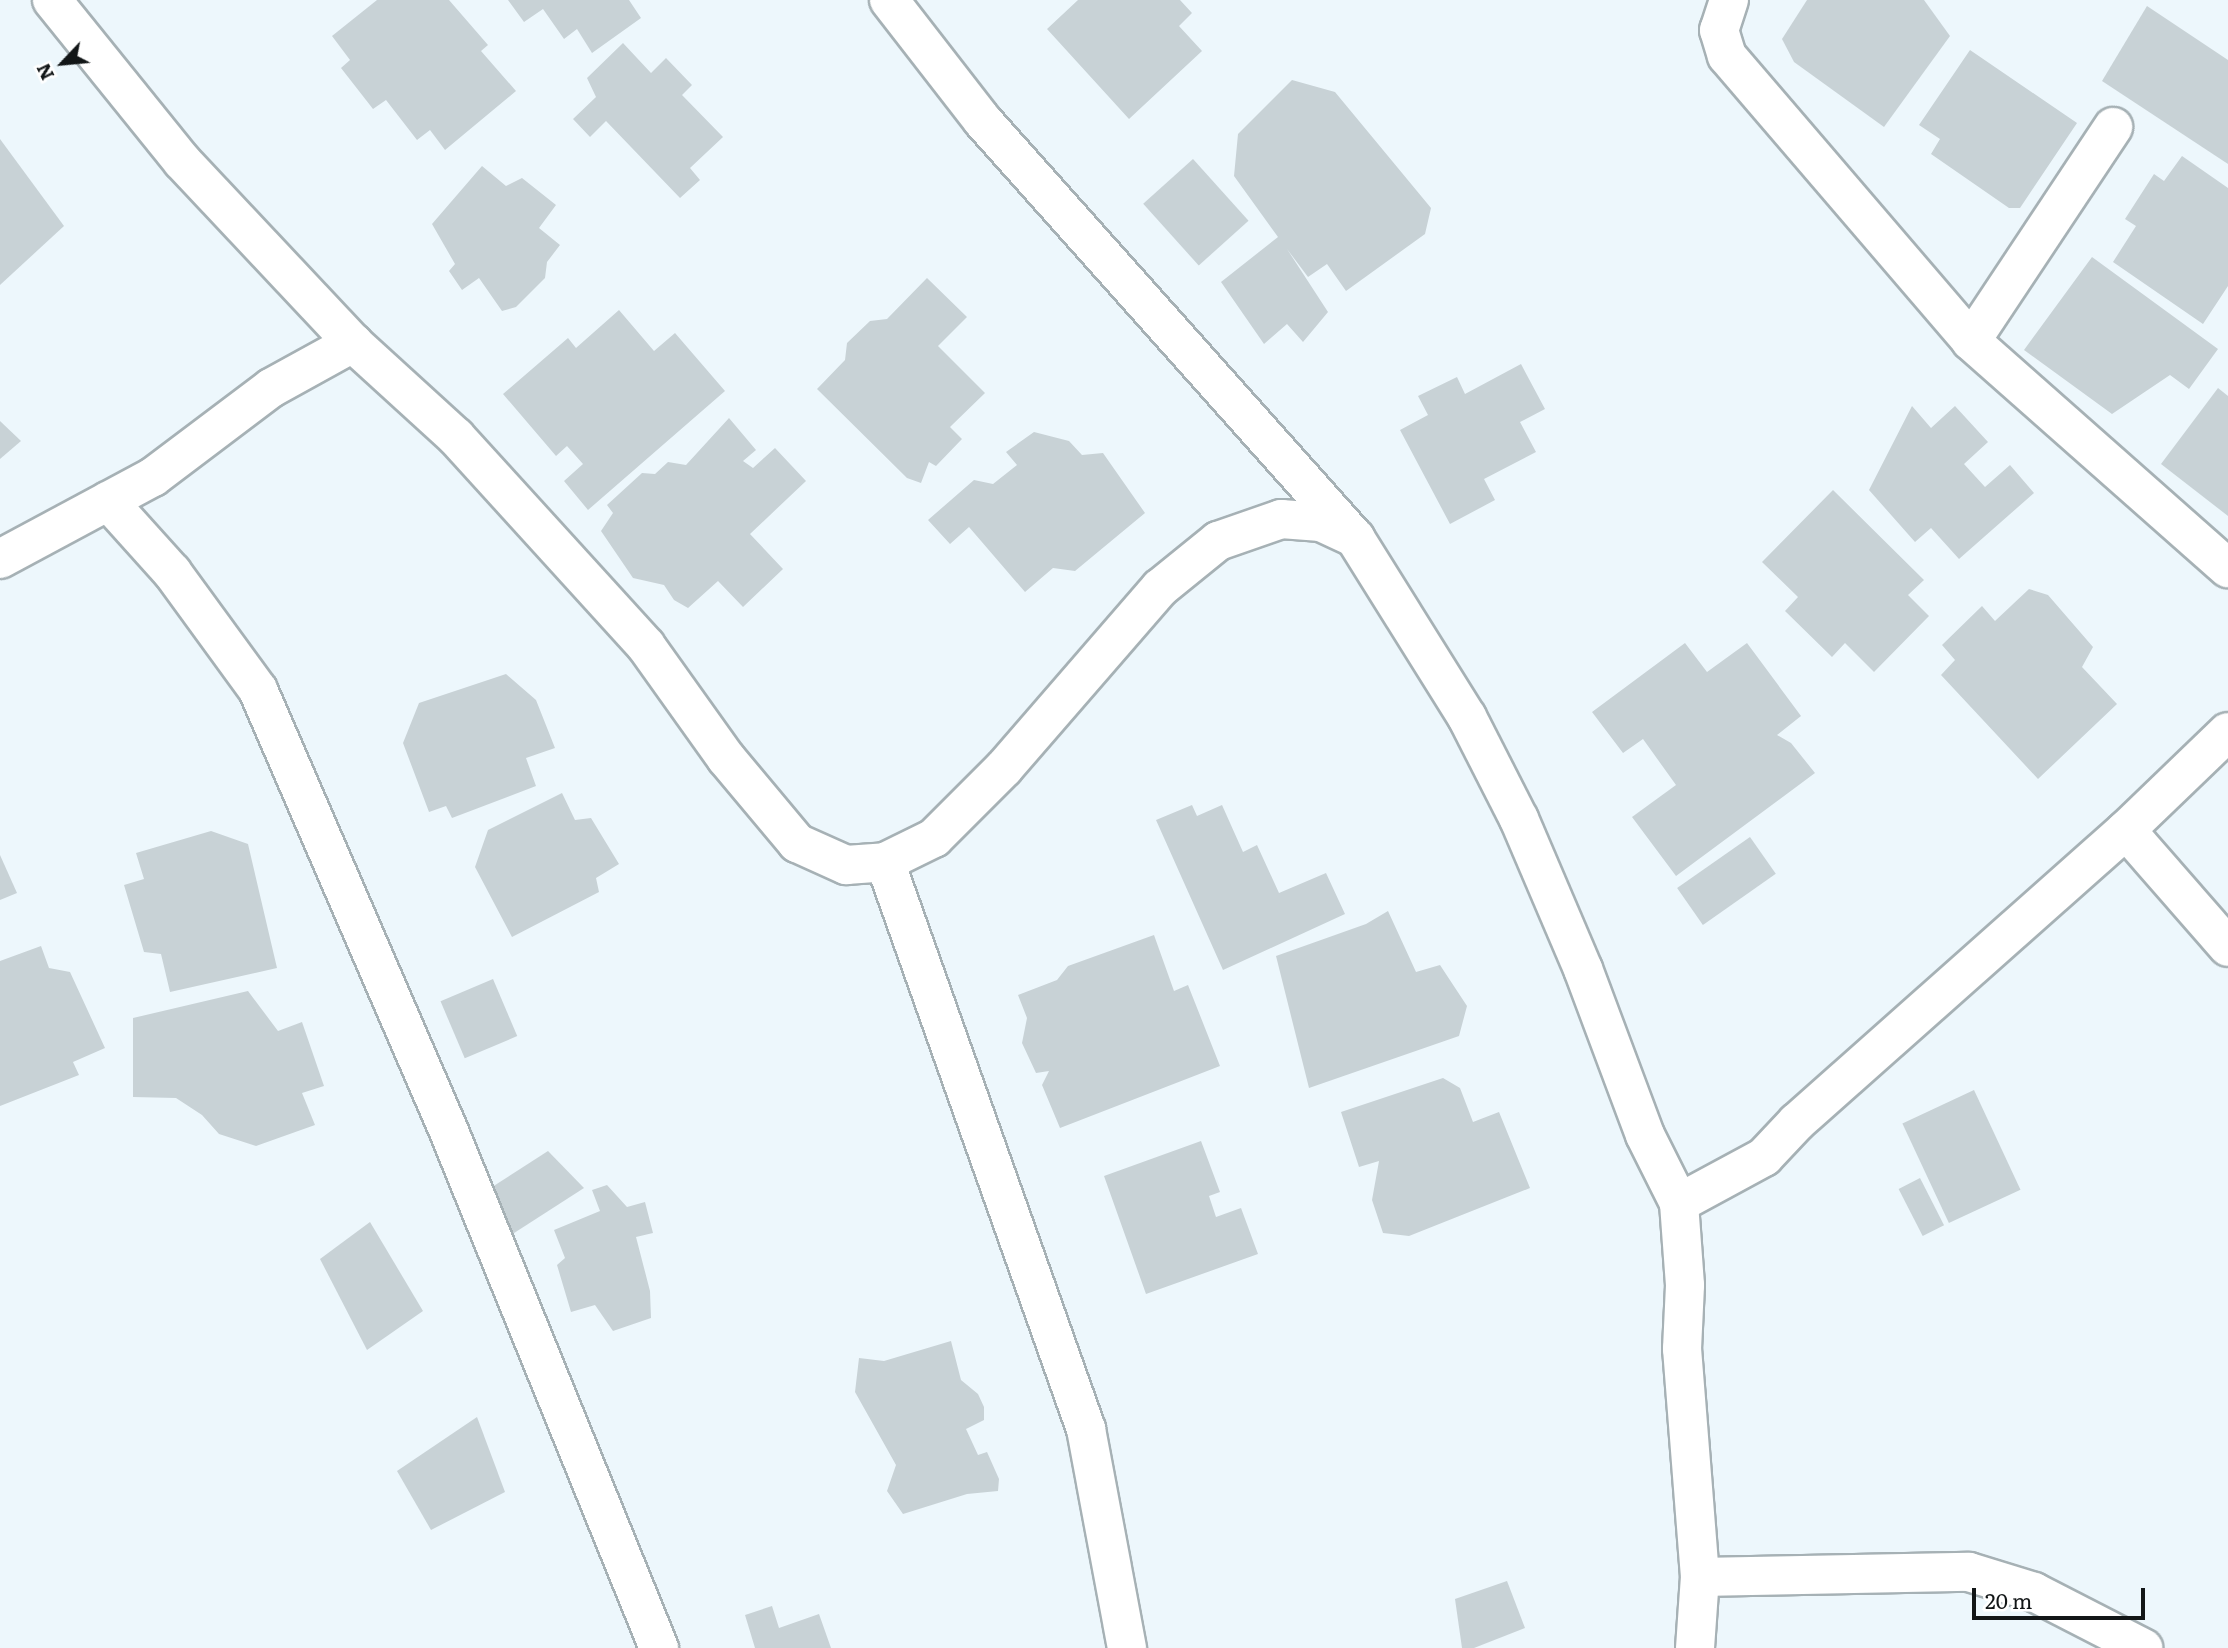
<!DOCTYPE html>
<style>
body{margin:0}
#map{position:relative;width:2228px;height:1648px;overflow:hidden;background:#edf7fc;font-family:Literata,serif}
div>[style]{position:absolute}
.building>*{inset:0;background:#c8d2d6;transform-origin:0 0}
.roads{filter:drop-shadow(2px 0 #a6b1b5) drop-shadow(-2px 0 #a6b1b5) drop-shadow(0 2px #a6b1b5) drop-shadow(0 -2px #a6b1b5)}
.street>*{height:38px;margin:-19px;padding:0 19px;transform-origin:19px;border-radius:19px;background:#fff}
span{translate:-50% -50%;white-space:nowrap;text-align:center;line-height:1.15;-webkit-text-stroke:6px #fff;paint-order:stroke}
.north{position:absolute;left:28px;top:28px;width:70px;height:70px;-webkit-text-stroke:5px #fff;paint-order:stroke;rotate:244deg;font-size:19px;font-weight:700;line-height:28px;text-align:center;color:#121617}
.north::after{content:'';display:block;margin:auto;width:24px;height:32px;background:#121617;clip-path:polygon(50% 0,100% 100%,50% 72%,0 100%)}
.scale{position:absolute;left:1972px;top:1588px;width:173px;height:32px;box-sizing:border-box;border:4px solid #121617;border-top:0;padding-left:9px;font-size:21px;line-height:24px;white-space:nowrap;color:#121617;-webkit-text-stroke:5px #fff;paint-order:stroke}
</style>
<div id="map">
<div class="building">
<div style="clip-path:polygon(377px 0,449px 0,488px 45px,481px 51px,516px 91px,445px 150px,430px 130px,417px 140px,386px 100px,373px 109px,341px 68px,350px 60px,332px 36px)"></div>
<div style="clip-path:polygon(508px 0,629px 0,641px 18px,592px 53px,577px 29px,564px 39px,543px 9px,524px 22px)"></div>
<div style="clip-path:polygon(1078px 0,1180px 0,1192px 13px,1179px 26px,1202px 51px,1129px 119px,1047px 29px)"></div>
<div style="clip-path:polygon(1807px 0,1924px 0,1950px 36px,1884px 127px,1794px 62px,1782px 39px)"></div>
<div style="clip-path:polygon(2147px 6px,2228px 60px,2228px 164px,2102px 81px)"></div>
<div style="clip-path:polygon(623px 43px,651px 73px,666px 58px,692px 85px,682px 95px,723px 137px,690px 168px,700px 180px,680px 198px,606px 121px,590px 137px,573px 119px,596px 97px,587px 78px)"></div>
<div style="clip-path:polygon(1970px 50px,2077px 123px,2020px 208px,2009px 208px,1931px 154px,1940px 139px,1919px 125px)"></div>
<div style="clip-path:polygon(1292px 80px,1335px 92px,1431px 208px,1425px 234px,1346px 291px,1327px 264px,1308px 277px,1287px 249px,1328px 312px,1303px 342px,1287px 324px,1264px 344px,1221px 282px,1278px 237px,1234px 176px,1238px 134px)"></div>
<div style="clip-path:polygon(0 139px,64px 226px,0 285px)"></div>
<div style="clip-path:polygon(2182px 156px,2228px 188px,2228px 286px,2203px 324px,2113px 262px,2136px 226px,2125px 219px,2154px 174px,2164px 181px)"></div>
<div style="left:1193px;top:159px;width:83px;height:67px;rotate:48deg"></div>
<div style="clip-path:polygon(482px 166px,506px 186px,522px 178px,556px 205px,539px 228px,560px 245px,547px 262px,545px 278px,516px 307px,502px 311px,479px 278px,462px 290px,449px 271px,455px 264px,432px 224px)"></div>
<div style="clip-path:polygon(2092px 257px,2218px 349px,2189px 389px,2170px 375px,2112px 414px,2024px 350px)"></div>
<div style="clip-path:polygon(927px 278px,967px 317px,938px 346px,985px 393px,950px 427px,962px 439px,936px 466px,929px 462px,921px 483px,907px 478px,817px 389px,845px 360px,847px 343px,870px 321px,887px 319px)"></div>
<div style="clip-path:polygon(619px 310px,654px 351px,675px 333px,725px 391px,588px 510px,564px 481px,583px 464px,567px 446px,556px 456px,503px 394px,568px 338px,576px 348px)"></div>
<div style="clip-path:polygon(1521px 364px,1545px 409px,1520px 422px,1536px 452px,1484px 479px,1495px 500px,1450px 524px,1400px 430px,1428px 415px,1418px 396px,1457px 377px,1465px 394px)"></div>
<div style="clip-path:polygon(2218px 388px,2228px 396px,2228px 516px,2161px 464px)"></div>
<div style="clip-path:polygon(1912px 406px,1931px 428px,1955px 406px,1988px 442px,1964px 464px,1985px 487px,2010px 465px,2034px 493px,1959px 559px,1931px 528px,1915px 542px,1869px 490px)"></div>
<div style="clip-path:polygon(729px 418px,756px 450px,743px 461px,753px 468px,775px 448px,806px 481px,750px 534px,783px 569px,743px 607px,718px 581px,688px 608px,674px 600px,664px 585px,633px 578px,601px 531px,613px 513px,607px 505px,642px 473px,655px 474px,668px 462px,686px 465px)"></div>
<div style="clip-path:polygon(0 421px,21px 441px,0 459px)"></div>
<div style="clip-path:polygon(1034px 432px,1069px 441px,1082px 455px,1103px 453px,1145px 513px,1075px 571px,1053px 568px,1025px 592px,969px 527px,950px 544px,928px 520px,974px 480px,993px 484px,1017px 465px,1006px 452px)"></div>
<div style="clip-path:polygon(1833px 490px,1924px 580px,1908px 595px,1929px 616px,1874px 672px,1845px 643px,1832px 657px,1785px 611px,1798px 597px,1762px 562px)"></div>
<div style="clip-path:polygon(2029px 589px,2048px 595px,2093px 647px,2082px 667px,2117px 704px,2038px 779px,1941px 675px,1955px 660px,1942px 645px,1982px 606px,1995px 621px)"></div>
<div style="clip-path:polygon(1685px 643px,1707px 672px,1747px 643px,1801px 716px,1777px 735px,1791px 743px,1815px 773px,1676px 876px,1632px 817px,1676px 785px,1643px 739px,1623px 753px,1592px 712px)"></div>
<div style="clip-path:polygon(506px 674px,536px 700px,555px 748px,526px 758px,536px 786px,452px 818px,446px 806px,429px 812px,403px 743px,419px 703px)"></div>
<div style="clip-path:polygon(562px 793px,575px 820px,591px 818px,619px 864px,596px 878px,599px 892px,512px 937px,475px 867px,488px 830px)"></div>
<div style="clip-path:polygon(1192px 805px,1197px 816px,1222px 805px,1243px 852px,1257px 845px,1279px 893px,1326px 873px,1345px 914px,1223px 970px,1156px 820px)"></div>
<div style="clip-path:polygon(211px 831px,248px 844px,277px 968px,170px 992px,161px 954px,144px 952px,124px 885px,144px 879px,136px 853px)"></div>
<div style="left:1750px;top:837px;width:45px;height:89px;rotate:55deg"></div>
<div style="clip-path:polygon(0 855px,17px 893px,0 900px)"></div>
<div style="clip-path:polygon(1388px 911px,1416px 972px,1440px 965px,1467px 1006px,1459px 1036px,1309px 1088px,1276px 956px,1366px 924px)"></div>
<div style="clip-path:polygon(1154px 935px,1174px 991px,1188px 985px,1220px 1066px,1060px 1128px,1042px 1085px,1049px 1071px,1036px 1073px,1022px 1043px,1027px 1018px,1018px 995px,1057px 980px,1068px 966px)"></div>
<div style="clip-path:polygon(41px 946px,49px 968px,70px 972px,105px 1048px,73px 1062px,79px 1075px,0 1106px,0 961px)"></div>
<div style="left:493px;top:979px;width:62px;height:57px;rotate:67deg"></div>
<div style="clip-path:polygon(248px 991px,278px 1031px,302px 1022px,324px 1086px,302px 1093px,315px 1125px,256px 1146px,219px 1134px,202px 1115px,176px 1098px,133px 1097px,133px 1018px)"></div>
<div style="clip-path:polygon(1443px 1078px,1460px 1088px,1473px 1122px,1499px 1112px,1530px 1188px,1409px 1236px,1383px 1233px,1372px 1200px,1379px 1161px,1359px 1167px,1341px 1112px)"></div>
<div style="left:1974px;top:1090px;width:110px;height:79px;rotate:65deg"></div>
<div style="clip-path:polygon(1201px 1141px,1220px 1192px,1209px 1196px,1216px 1217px,1241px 1208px,1258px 1254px,1146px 1294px,1104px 1176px)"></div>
<div style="clip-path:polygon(548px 1151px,584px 1188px,511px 1235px,489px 1189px)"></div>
<div style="left:1920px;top:1178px;width:53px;height:24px;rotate:63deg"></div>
<div style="clip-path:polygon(607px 1185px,627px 1207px,645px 1202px,653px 1233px,636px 1237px,650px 1291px,651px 1318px,613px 1331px,595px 1305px,571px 1312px,557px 1265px,565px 1258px,554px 1230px,600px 1211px,592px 1190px)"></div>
<div style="clip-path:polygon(370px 1222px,423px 1311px,367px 1350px,320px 1259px)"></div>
<div style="clip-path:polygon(951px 1341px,961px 1380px,978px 1394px,984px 1407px,984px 1420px,966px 1429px,978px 1455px,987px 1452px,999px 1479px,998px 1491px,967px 1494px,903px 1514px,887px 1491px,896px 1465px,855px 1392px,859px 1358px,884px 1361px)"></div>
<div style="clip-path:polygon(477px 1417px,505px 1492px,431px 1530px,397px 1471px)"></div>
<div style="clip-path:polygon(1507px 1581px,1525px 1628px,1474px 1648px,1462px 1648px,1455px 1599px)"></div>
<div style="clip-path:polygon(772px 1606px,779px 1628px,819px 1614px,831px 1648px,755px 1648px,745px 1615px)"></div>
</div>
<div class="roads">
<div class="street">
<div style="left:52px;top:0;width:207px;rotate:51.1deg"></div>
<div style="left:182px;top:161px;width:250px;rotate:46.8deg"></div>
<div style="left:353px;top:343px;width:139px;rotate:42.4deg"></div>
<div style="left:456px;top:437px;width:282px;rotate:47.7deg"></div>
<div style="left:646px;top:646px;width:138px;rotate:54.5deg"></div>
<div style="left:726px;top:758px;width:111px;rotate:50.1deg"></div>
<div style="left:797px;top:843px;width:54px;rotate:24.2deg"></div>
<div style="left:846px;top:865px;width:39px;rotate:-4deg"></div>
<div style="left:885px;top:862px;width:55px;rotate:-26.1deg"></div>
<div style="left:934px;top:838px;width:99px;rotate:-45deg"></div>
<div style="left:1004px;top:768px;width:238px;rotate:-49.1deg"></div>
<div style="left:1160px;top:588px;width:75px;rotate:-39deg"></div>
<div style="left:1218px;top:541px;width:67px;rotate:-19.2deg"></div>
<div style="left:1281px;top:519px;width:40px;rotate:4.3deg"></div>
<div style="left:1321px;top:522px;width:38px;rotate:25deg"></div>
<div style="left:889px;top:0;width:152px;rotate:52.2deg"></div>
<div style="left:982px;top:120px;width:560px;rotate:48.26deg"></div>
<div style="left:1355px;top:538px;width:211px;rotate:58deg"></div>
<div style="left:1467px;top:717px;width:114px;rotate:63deg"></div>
<div style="left:1519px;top:819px;width:163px;rotate:66.9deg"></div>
<div style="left:1583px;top:969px;width:177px;rotate:69.5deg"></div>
<div style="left:1645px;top:1135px;width:76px;rotate:63.4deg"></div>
<div style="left:1729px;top:0;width:32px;rotate:108deg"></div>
<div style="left:1719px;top:30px;width:27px;rotate:73deg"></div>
<div style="left:1727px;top:56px;width:375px;rotate:49.4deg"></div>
<div style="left:1971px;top:341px;width:343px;rotate:41.5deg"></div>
<div style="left:1971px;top:341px;width:257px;rotate:-56.4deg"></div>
<div style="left:108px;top:501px;width:96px;rotate:48deg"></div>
<div style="left:172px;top:572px;width:146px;rotate:53.9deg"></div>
<div style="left:258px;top:690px;width:484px;rotate:66.6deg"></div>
<div style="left:450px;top:1134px;width:555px;rotate:67.87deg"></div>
<div style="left:0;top:559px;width:174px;rotate:-28.2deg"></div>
<div style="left:153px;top:477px;width:148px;rotate:-37deg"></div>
<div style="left:271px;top:388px;width:94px;rotate:-28.8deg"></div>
<div style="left:2126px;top:830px;width:155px;rotate:48.9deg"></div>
<div style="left:885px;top:862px;width:602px;rotate:70.48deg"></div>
<div style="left:1086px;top:1429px;width:223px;rotate:79.4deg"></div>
<div style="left:1700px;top:1577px;width:269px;rotate:-1.1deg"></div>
<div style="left:1969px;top:1572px;width:68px;rotate:17.1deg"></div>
<div style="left:2034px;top:1592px;width:123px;rotate:27.2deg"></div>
<div style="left:1695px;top:1648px;width:71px;rotate:-86deg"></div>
<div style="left:1700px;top:1577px;width:229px;rotate:-94.5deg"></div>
<div style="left:1682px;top:1349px;width:64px;rotate:-87.3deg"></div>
<div style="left:1685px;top:1285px;width:82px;rotate:-94.2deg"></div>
<div style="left:1679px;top:1203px;width:97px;rotate:-28.4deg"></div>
<div style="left:1764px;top:1157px;width:48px;rotate:-46.7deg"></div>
<div style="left:1797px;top:1122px;width:440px;rotate:-41.6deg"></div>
<div style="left:2126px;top:830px;width:141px;rotate:-43.9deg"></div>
</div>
</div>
<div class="north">N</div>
<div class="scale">20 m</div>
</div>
